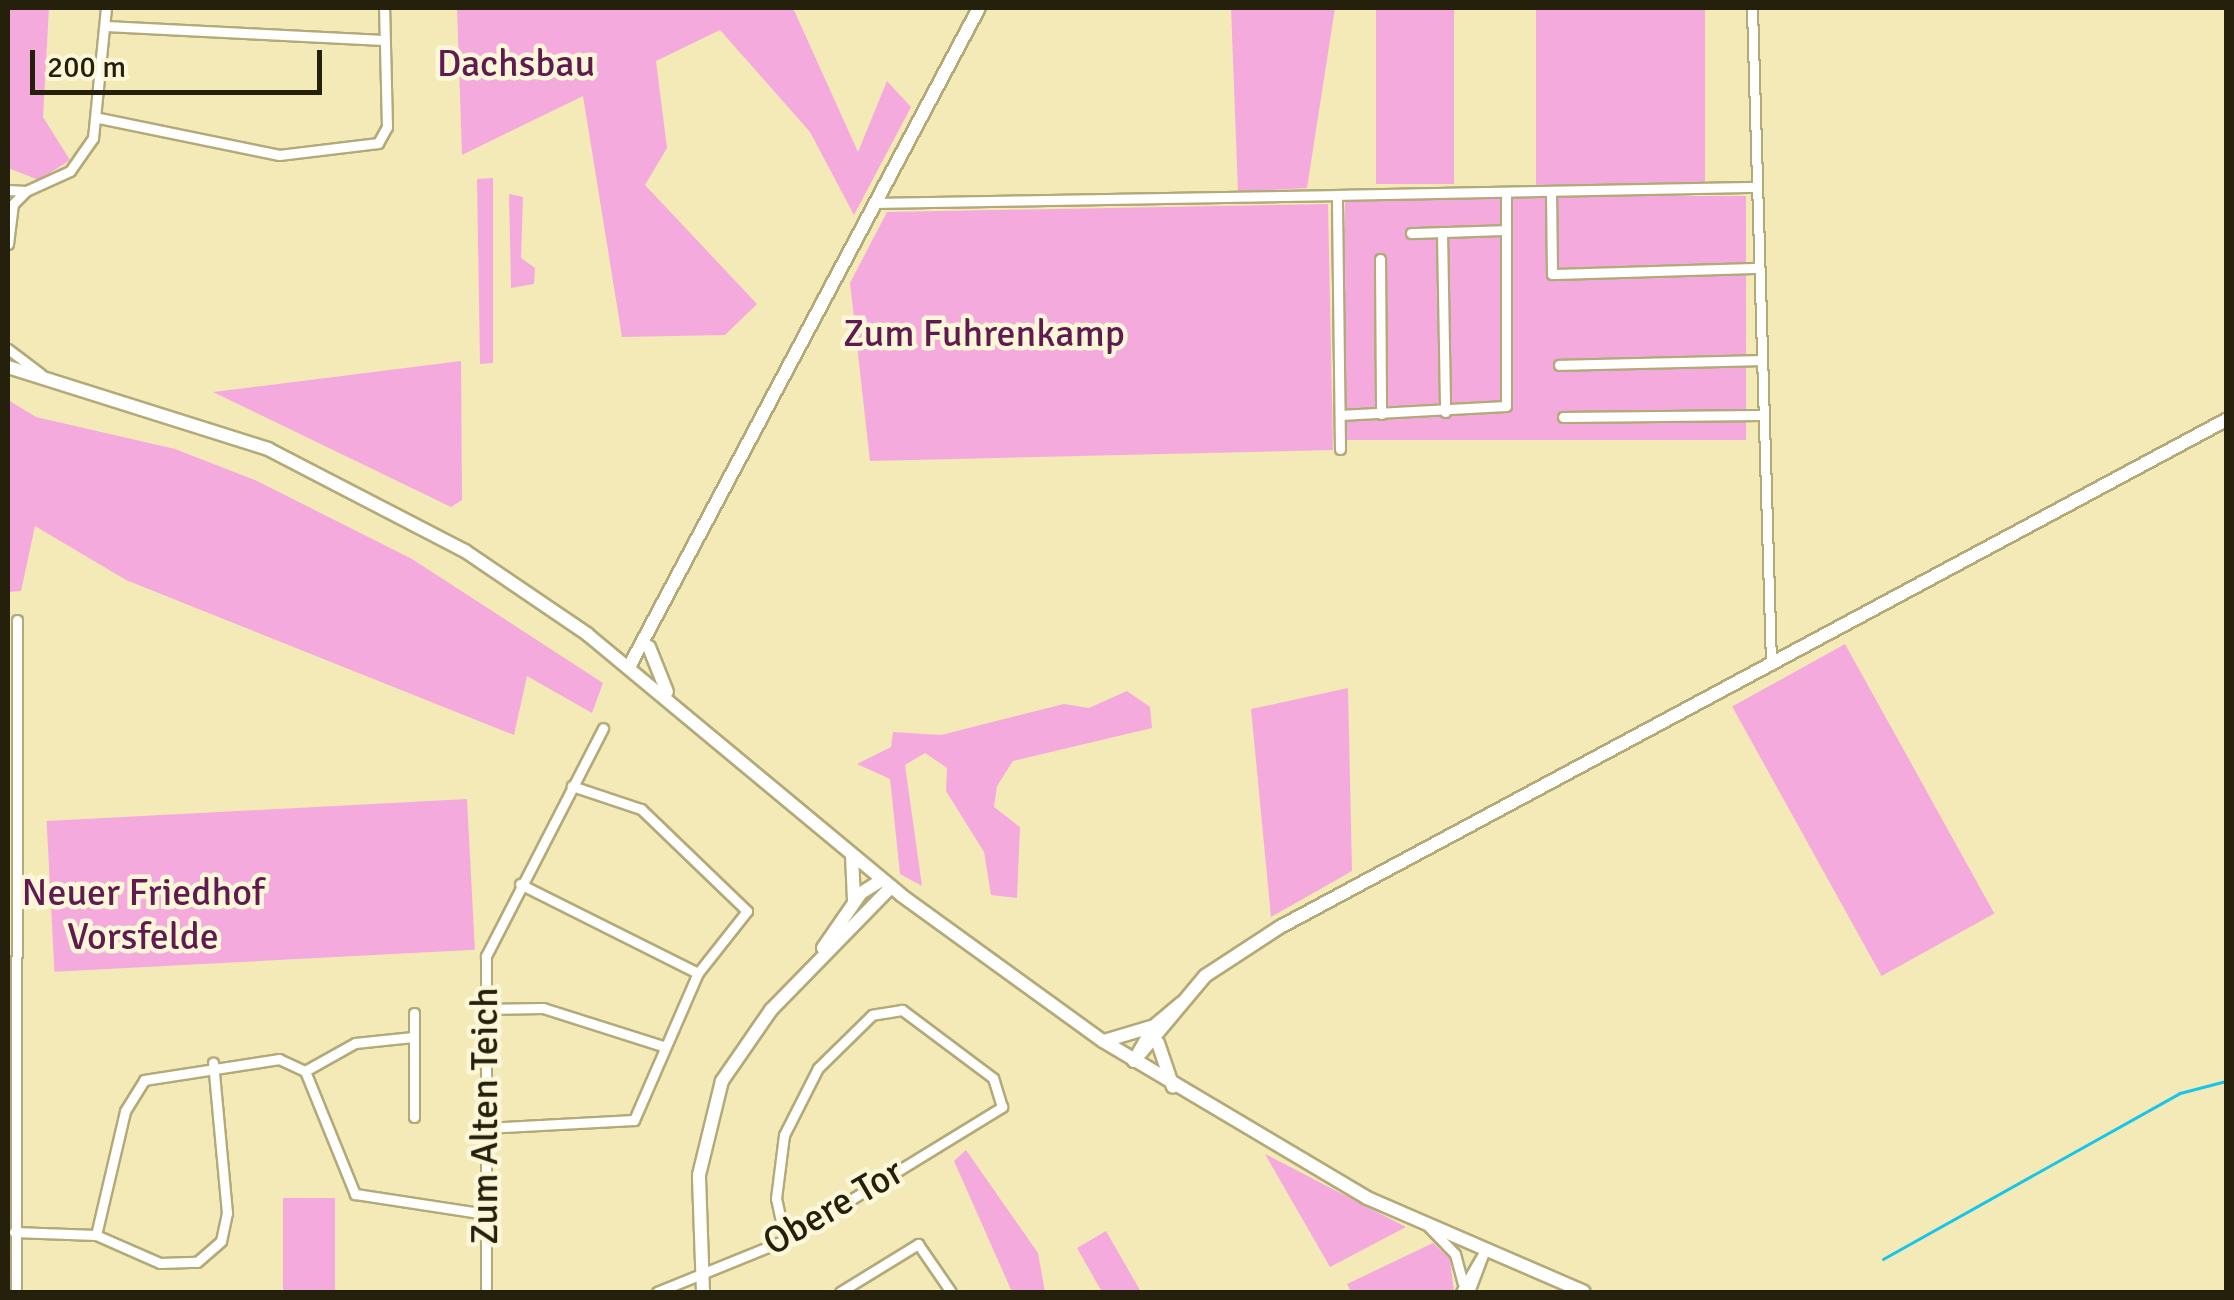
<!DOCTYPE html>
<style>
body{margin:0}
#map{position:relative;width:2234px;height:1300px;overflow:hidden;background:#f4eab8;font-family:Signika,sans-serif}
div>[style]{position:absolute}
.green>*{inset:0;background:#f5aade;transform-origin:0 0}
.stream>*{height:2.5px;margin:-1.25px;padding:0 1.25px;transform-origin:1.25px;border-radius:1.25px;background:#17c5ea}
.roads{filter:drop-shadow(2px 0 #b3aa79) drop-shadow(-2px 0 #b3aa79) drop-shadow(0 2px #b3aa79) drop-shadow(0 -2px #b3aa79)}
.street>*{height:9px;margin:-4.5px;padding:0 4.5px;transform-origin:4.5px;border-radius:4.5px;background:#fff}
.secondary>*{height:12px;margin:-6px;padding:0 6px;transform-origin:6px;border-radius:6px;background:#fff}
span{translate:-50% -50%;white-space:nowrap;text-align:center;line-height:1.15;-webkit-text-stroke:9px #fdf7d9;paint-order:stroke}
.park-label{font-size:38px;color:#5f1a4f}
.street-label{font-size:38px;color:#24200c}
.frame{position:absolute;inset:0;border:10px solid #24200c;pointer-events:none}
.scale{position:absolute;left:30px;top:50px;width:292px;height:45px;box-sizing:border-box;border:5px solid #24200c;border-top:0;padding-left:12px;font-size:30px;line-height:35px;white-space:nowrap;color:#24200c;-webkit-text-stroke:8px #fdf7d9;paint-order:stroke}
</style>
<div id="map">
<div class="green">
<div style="clip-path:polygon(9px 8px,49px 8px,43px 117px,70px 160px,39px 180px,8px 168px)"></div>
<div style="clip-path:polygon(457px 8px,793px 8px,858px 152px,887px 81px,911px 107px,854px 215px,810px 132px,720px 30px,656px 61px,667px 148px,645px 185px,757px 304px,725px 335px,622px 337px,583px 96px,462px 155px)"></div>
<div style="clip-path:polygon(1231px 8px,1335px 8px,1307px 188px,1238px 192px)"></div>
<div style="left:1376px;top:8px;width:78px;height:176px"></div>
<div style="left:1536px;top:8px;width:169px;height:177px"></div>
<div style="clip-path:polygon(493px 178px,493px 363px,480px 364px,477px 179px)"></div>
<div style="clip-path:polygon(509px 194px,523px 197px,521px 258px,535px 268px,534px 284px,511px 288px)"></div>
<div style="left:1746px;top:196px;width:244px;height:401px;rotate:90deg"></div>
<div style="clip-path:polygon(1328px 204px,1333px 450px,870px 461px,850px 283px,887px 212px)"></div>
<div style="clip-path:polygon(461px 361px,462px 500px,451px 507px,213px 392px)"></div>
<div style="clip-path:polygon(8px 400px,36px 417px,175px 449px,257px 481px,412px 559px,603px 683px,592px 713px,527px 676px,514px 735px,126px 580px,35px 526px,21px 591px,8px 592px)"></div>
<div style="left:1845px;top:644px;width:308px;height:129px;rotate:61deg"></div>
<div style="clip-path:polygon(1348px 688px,1352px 871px,1271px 917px,1251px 709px)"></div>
<div style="clip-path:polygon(1127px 691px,1150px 707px,1152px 728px,1013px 761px,997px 786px,994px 807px,1020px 827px,1017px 898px,991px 895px,984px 852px,946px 791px,947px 768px,925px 753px,905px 765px,922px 886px,900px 874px,890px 779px,857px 764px,891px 747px,893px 732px,941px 735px,1064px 704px,1089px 708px)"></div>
<div style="left:467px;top:799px;width:151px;height:421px;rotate:87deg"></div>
<div style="clip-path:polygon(966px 1150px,1038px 1253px,1045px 1292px,1012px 1292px,954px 1161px)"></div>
<div style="clip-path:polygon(1265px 1154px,1406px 1227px,1330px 1267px)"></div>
<div style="left:335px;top:1198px;width:94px;height:52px;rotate:90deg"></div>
<div style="clip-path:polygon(1106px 1231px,1141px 1292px,1102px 1292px,1077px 1248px)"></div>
<div style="clip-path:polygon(1433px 1243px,1450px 1259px,1454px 1292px,1351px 1292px,1347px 1284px)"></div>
</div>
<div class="stream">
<div style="left:1883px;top:1259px;width:340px;rotate:-29.2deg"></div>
<div style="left:2180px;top:1093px;width:48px;rotate:-14.6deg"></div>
</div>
<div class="roads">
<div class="street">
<div style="left:1752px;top:8px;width:657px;rotate:88.34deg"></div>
<div style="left:105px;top:26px;width:279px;rotate:2.9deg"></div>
<div style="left:99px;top:118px;width:184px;rotate:11.6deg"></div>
<div style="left:279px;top:155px;width:100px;rotate:-6.9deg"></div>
<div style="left:378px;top:143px;width:18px;rotate:-61deg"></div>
<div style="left:387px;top:127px;width:119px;rotate:-91.4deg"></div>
<div style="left:8px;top:190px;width:18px;rotate:3deg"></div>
<div style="left:26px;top:191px;width:18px;rotate:135deg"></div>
<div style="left:26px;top:191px;width:48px;rotate:-24.4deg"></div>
<div style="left:70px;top:171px;width:40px;rotate:-55.1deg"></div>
<div style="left:93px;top:138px;width:131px;rotate:-84.3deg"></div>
<div style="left:1551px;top:191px;width:83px;rotate:89.3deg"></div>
<div style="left:1552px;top:274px;width:205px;rotate:-1.7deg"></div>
<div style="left:877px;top:203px;width:460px;rotate:-1deg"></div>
<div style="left:1442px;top:232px;width:180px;rotate:89deg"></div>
<div style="left:1411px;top:233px;width:95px;rotate:-1.8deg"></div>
<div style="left:8px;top:244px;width:40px;rotate:-82.9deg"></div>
<div style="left:1380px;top:259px;width:155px;rotate:89.6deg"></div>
<div style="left:8px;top:349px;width:41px;rotate:37.1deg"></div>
<div style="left:1559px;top:365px;width:200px;rotate:-1.4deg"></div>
<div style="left:1340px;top:415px;width:166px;rotate:-3.1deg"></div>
<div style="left:1506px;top:406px;width:214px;rotate:-90deg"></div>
<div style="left:1563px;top:417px;width:197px;rotate:-0.6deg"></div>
<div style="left:1340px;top:449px;width:254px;rotate:-90.7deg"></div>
<div style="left:1337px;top:195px;width:419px;rotate:-1.1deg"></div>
<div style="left:520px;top:884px;width:199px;rotate:26.6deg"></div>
<div style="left:482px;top:1009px;width:61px;rotate:-0.9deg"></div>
<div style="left:543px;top:1008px;width:126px;rotate:17.6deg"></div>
<div style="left:414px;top:1013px;width:104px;rotate:90deg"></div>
<div style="left:305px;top:1071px;width:57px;rotate:-29.2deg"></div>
<div style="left:355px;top:1043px;width:58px;rotate:-5.9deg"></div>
<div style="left:485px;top:1128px;width:149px;rotate:-3.1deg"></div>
<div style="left:634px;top:1120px;width:160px;rotate:-66.5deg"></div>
<div style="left:698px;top:973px;width:79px;rotate:-51.7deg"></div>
<div style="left:747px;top:911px;width:147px;rotate:-136.1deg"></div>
<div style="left:641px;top:809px;width:73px;rotate:-161.6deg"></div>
<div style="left:1429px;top:1227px;width:37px;rotate:46deg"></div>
<div style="left:1455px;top:1254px;width:30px;rotate:75deg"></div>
<div style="left:14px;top:1232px;width:82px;rotate:2.1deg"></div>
<div style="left:96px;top:1235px;width:70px;rotate:23.6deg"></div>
<div style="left:160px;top:1263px;width:37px;rotate:-2deg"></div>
<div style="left:197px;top:1262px;width:32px;rotate:-41deg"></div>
<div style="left:221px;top:1241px;width:29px;rotate:-78deg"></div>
<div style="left:227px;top:1213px;width:151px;rotate:-95.3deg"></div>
<div style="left:96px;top:1235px;width:127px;rotate:-76.8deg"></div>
<div style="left:125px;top:1111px;width:36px;rotate:-58deg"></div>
<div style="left:144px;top:1080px;width:137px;rotate:-8.8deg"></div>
<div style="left:279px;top:1059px;width:29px;rotate:25deg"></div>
<div style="left:305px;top:1071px;width:133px;rotate:67.9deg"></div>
<div style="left:355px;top:1194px;width:133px;rotate:8.7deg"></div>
<div style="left:16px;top:1292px;width:672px;rotate:-89.91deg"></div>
<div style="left:486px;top:1292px;width:336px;rotate:-90deg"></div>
<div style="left:486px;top:956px;width:256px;rotate:-62.8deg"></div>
<div style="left:657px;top:1292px;width:138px;rotate:-22.1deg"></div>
<div style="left:785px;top:1240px;width:255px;rotate:-31.5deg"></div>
<div style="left:1002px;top:1107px;width:30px;rotate:-107deg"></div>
<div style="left:993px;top:1078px;width:114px;rotate:-143.2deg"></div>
<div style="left:902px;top:1010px;width:30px;rotate:171deg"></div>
<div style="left:872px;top:1015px;width:76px;rotate:135.5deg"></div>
<div style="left:818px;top:1068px;width:75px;rotate:116.9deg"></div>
<div style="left:784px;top:1135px;width:64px;rotate:97.2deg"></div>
<div style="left:776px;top:1198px;width:43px;rotate:77.9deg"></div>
<div style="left:840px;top:1292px;width:92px;rotate:-31.6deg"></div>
<div style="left:918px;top:1244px;width:58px;rotate:55.5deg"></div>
<div style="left:1461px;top:1292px;width:46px;rotate:-60.1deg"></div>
<div style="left:1469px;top:1292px;width:43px;rotate:-69.4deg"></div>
</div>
<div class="secondary">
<div style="left:8px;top:367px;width:273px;rotate:17.5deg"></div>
<div style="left:268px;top:449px;width:222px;rotate:27.4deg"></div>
<div style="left:465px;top:551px;width:148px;rotate:34.2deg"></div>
<div style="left:587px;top:634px;width:408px;rotate:39.7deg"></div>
<div style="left:901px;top:895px;width:249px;rotate:35.9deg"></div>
<div style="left:1103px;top:1041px;width:307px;rotate:30.7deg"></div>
<div style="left:1367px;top:1198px;width:236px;rotate:23.4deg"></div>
<div style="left:649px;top:647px;width:48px;rotate:68.2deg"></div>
<div style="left:629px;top:667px;width:746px;rotate:-62.03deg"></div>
<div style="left:852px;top:855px;width:46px;rotate:87.5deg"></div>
<div style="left:823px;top:948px;width:67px;rotate:-55.4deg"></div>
<div style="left:861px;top:893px;width:25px;rotate:-32deg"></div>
<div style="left:1104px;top:1041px;width:49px;rotate:-16.6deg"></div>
<div style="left:1158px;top:1043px;width:46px;rotate:71.2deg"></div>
<div style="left:1134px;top:1061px;width:111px;rotate:-50.1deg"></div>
<div style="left:1205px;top:976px;width:90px;rotate:-33.2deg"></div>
<div style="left:1280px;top:927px;width:1073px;rotate:-28.19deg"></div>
<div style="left:1134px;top:1061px;width:40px;rotate:-60.3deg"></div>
<div style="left:1154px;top:1026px;width:35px;rotate:-40deg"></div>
<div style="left:703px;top:1292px;width:117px;rotate:-92deg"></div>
<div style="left:699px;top:1175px;width:97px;rotate:-76.3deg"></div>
<div style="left:722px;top:1081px;width:86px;rotate:-55.4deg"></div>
<div style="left:771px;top:1010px;width:172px;rotate:-45.7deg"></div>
</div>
</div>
<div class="park-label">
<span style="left:516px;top:64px">Dachsbau</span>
<span style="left:984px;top:334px">Zum Fuhrenkamp</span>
<span style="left:143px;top:915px">Neuer Friedhof<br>Vorsfelde</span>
</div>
<div class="street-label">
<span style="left:485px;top:1116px;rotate:-90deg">Zum Alten Teich</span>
<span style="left:833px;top:1207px;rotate:-30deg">Obere Tor</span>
</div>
<div class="frame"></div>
<div class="scale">200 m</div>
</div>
